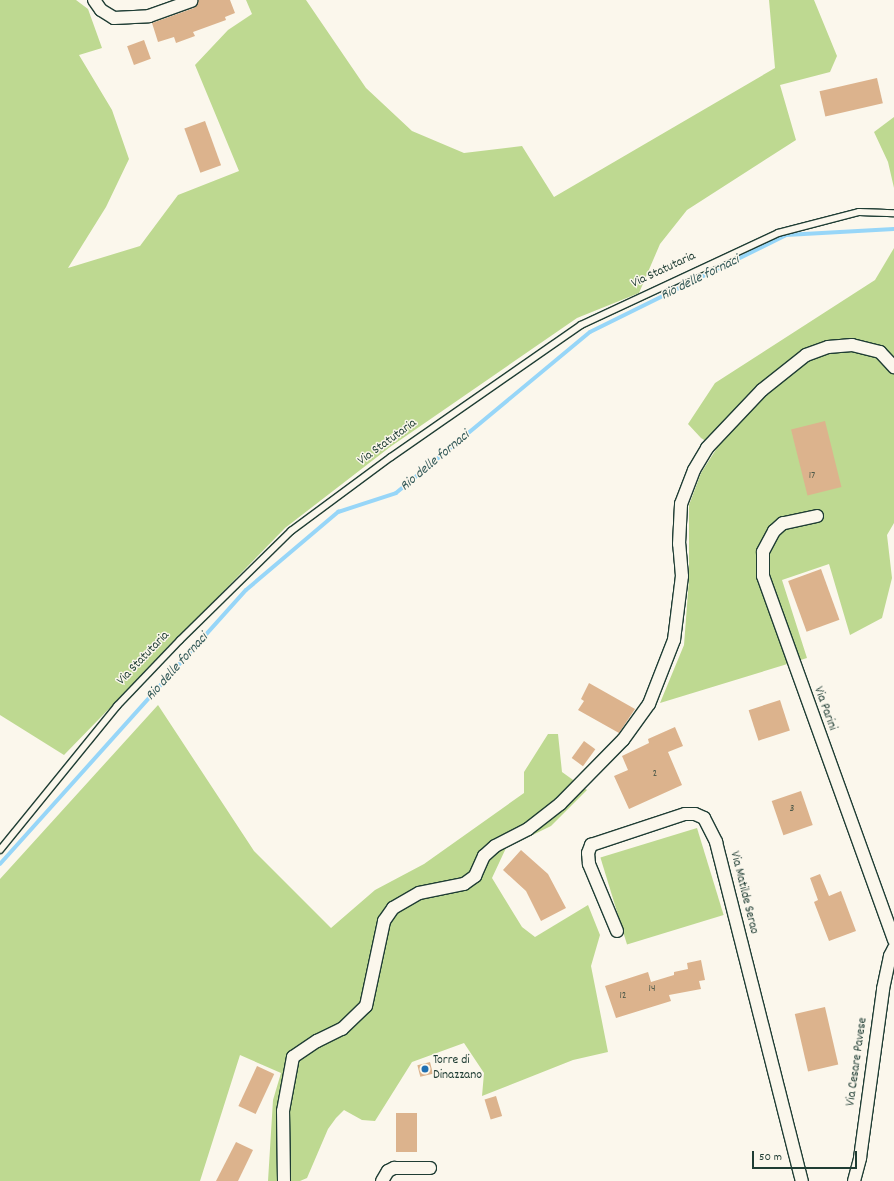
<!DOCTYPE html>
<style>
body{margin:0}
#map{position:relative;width:894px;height:1181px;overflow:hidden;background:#fbf7ec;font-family:Dekko,sans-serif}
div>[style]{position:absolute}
.green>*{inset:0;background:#bed991;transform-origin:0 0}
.stream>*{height:4px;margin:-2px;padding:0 2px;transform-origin:2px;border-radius:2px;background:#97d6f8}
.building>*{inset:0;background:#dcb38d;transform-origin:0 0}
.roads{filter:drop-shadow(1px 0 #1f3d34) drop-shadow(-1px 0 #1f3d34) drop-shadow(0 1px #1f3d34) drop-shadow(0 -1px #1f3d34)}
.lane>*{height:6px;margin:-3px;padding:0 3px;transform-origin:3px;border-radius:3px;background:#fbf7ec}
.street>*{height:12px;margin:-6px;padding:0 6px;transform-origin:6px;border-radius:6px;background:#fbf7ec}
.dots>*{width:11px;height:11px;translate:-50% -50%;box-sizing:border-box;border:2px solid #fbf7ec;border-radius:50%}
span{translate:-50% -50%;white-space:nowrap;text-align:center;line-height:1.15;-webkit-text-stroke:3px #fbf7ec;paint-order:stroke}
.number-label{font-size:11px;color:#4e5a4a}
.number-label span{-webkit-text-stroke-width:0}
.street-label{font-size:13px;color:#1f3d34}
.poi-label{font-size:13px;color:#1f3d34}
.left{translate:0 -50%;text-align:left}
.water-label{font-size:14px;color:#375c5b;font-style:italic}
.scale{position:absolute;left:752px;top:1151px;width:105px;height:18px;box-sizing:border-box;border:2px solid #1f3d34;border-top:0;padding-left:5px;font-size:12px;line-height:14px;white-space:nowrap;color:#1f3d34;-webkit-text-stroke:3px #fbf7ec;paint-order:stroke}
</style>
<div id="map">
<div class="green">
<div style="clip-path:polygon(0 0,76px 0,88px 9px,102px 48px,79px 55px,112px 110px,129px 159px,106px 207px,68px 268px,140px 246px,178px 195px,239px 171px,195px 65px,228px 30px,252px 14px,246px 0,306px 0,366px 88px,412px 131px,464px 153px,522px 146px,554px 197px,775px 68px,769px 0,814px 0,837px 56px,830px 72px,780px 85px,796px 140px,687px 210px,660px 244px,639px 293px,577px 318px,390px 447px,285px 528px,64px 755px,0 715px)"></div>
<div style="clip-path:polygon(894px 117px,894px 188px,888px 162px,874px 132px)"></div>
<div style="clip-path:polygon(894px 248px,894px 523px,887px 535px,892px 578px,882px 618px,850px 635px,829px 564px,782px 580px,807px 658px,660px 703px,684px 645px,689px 579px,689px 505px,701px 473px,717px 448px,701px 438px,688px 424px,715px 383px,875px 280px)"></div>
<div style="clip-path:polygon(158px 705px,254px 851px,331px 928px,375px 890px,424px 864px,524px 793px,524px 772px,548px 734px,558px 734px,562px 772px,587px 790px,551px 826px,506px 848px,492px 878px,522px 927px,535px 937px,588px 905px,600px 935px,591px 966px,608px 1052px,573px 1060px,482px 1096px,484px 1073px,464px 1043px,412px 1062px,375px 1121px,362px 1120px,344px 1110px,336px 1118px,328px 1129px,307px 1178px,300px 1181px,268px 1181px,273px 1100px,281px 1073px,240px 1055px,200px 1181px,0 1181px,0 879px)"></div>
<div style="left:697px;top:828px;width:91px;height:101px;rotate:73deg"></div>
</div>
<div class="stream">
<div style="left:0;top:864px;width:368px;rotate:-48.1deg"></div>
<div style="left:246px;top:590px;width:121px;rotate:-40.3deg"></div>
<div style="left:338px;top:512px;width:61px;rotate:-18.1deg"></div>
<div style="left:396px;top:493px;width:252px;rotate:-39.7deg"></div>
<div style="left:590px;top:332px;width:219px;rotate:-26.3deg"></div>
<div style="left:786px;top:235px;width:108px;rotate:-3.2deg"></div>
</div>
<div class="building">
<div style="clip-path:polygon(198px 0,230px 0,235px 13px,225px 17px,226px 20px,193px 32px,195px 36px,176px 43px,174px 37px,158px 42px,152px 23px,194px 8px)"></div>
<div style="left:144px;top:40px;width:20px;height:18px;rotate:70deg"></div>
<div style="left:877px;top:78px;width:26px;height:59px;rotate:77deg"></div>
<div style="left:205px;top:121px;width:47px;height:22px;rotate:70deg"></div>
<div style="left:825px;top:421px;width:68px;height:35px;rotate:76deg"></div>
<div style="left:821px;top:569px;width:54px;height:35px;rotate:70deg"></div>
<div style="clip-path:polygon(589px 683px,635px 709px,619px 733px,578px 710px,584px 701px,581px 699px)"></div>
<div style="left:780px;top:700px;width:32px;height:33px;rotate:72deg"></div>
<div style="clip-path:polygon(675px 727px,683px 746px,668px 752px,682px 785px,629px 809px,614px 776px,628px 770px,622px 756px,649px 743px,648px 739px)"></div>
<div style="left:584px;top:741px;width:14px;height:21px;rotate:36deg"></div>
<div style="left:801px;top:791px;width:36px;height:31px;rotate:71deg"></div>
<div style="clip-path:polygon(521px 850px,548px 874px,566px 908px,541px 921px,526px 891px,503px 870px)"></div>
<div style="clip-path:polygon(820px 874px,829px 896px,841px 891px,856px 931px,829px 941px,814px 902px,818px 900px,810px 878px)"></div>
<div style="clip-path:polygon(701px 960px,705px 980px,699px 981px,701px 989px,669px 995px,671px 1001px,616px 1018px,605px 986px,648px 972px,651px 982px,674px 975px,674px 972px,688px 969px,687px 963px)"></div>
<div style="left:825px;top:1007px;width:59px;height:31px;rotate:77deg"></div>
<div style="left:430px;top:1062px;width:12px;height:13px;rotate:76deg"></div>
<div style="left:257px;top:1066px;width:19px;height:44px;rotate:25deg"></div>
<div style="left:496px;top:1096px;width:21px;height:12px;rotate:73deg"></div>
<div style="left:396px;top:1113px;width:21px;height:39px"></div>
<div style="clip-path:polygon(236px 1142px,253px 1150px,238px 1181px,216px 1181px)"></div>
</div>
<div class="roads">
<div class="lane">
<div style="left:0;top:850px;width:186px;rotate:-50.9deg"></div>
<div style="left:117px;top:706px;width:91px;rotate:-46.3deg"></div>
<div style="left:180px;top:640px;width:156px;rotate:-44.5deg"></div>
<div style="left:291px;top:531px;width:124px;rotate:-36.5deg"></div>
<div style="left:391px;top:457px;width:231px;rotate:-34.8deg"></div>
<div style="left:581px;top:325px;width:217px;rotate:-25deg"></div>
<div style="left:778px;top:233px;width:84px;rotate:-14.5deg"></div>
<div style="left:859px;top:212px;width:35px;rotate:2deg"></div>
</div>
<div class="street">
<div style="left:94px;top:0;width:12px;rotate:55deg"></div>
<div style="left:101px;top:10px;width:15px;rotate:32deg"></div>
<div style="left:114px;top:18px;width:35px;rotate:-3deg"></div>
<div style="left:149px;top:16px;width:45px;rotate:-19.7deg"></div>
<div style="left:817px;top:516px;width:35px;rotate:168deg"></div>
<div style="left:783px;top:523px;width:12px;rotate:138deg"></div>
<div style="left:774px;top:531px;width:24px;rotate:118deg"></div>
<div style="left:763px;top:552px;width:24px;rotate:90deg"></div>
<div style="left:763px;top:576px;width:387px;rotate:70.2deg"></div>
<div style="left:617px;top:931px;width:73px;rotate:-112.7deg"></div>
<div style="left:589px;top:864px;width:11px;rotate:-95deg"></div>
<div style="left:588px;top:853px;width:9px;rotate:-69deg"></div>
<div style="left:591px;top:845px;width:99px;rotate:-18.3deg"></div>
<div style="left:685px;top:814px;width:10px"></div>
<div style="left:695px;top:814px;width:10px;rotate:24deg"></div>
<div style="left:704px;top:818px;width:27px;rotate:63deg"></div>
<div style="left:716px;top:842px;width:350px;rotate:75.8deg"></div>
<div style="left:284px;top:1181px;width:70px;rotate:-90.8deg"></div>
<div style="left:283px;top:1111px;width:55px;rotate:-79.5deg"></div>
<div style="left:293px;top:1057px;width:29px;rotate:-34deg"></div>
<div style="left:317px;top:1041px;width:28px;rotate:-26deg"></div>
<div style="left:342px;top:1029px;width:33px;rotate:-44deg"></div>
<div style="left:366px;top:1006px;width:87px;rotate:-78deg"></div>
<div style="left:384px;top:921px;width:16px;rotate:-55deg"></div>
<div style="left:393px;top:908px;width:30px;rotate:-30deg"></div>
<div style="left:419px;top:893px;width:46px;rotate:-11.3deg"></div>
<div style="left:464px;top:884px;width:14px;rotate:-36deg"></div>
<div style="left:475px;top:876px;width:22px;rotate:-66deg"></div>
<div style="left:484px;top:856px;width:15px;rotate:-42deg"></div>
<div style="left:495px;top:846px;width:37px;rotate:-27deg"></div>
<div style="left:528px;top:829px;width:41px;rotate:-38deg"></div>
<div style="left:560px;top:804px;width:90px;rotate:-45.5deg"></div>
<div style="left:623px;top:740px;width:44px;rotate:-54.2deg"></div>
<div style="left:649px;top:704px;width:69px;rotate:-68.7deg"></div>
<div style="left:674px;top:640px;width:64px;rotate:-82.9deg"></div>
<div style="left:682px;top:576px;width:32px;rotate:-95deg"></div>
<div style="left:679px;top:544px;width:40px;rotate:-87.1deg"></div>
<div style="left:681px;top:504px;width:36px;rotate:-69deg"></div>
<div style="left:694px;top:470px;width:26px;rotate:-59deg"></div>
<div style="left:707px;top:448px;width:80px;rotate:-46.5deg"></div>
<div style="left:762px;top:390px;width:56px;rotate:-38.5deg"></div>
<div style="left:806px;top:355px;width:23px;rotate:-20deg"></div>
<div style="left:828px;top:347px;width:24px;rotate:-5deg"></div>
<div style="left:852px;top:345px;width:29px;rotate:14deg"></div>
<div style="left:880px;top:352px;width:21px;rotate:47deg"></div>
<div style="left:382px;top:1181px;width:12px;rotate:-59deg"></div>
<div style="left:388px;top:1171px;width:7px;rotate:-27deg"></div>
<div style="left:394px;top:1168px;width:36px"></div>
<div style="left:854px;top:1181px;width:24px;rotate:-75deg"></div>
<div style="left:860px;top:1158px;width:171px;rotate:-82.2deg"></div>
<div style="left:883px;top:989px;width:34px;rotate:-78deg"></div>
<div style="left:890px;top:956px;width:9px;rotate:-63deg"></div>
</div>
</div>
<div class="dots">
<div style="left:425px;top:1069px;background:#1f6fb2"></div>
</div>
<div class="number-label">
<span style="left:812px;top:476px">17</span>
<span style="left:655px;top:774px">2</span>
<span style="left:792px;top:809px">3</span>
<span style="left:652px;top:989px">14</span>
<span style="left:623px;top:996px">12</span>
</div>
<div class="street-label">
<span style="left:664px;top:271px;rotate:-25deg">Via Statutaria</span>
<span style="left:388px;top:443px;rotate:-36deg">Via Statutaria</span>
<span style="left:144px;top:659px;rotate:-46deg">Via Statutaria</span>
<span style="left:824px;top:709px;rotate:70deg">Via Parini</span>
<span style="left:743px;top:893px;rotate:76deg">Via Matilde Serao</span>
<span style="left:858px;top:1062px;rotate:-82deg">Via Cesare Pavese</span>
</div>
<div class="poi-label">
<span class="left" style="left:433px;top:1069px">Torre di<br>Dinazzano</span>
</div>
<div class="water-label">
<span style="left:700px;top:278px;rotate:-26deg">Rio delle fornaci</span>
<span style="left:435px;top:461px;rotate:-40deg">Rio delle fornaci</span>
<span style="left:177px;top:667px;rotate:-48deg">Rio delle fornaci</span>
</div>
<div class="scale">50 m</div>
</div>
